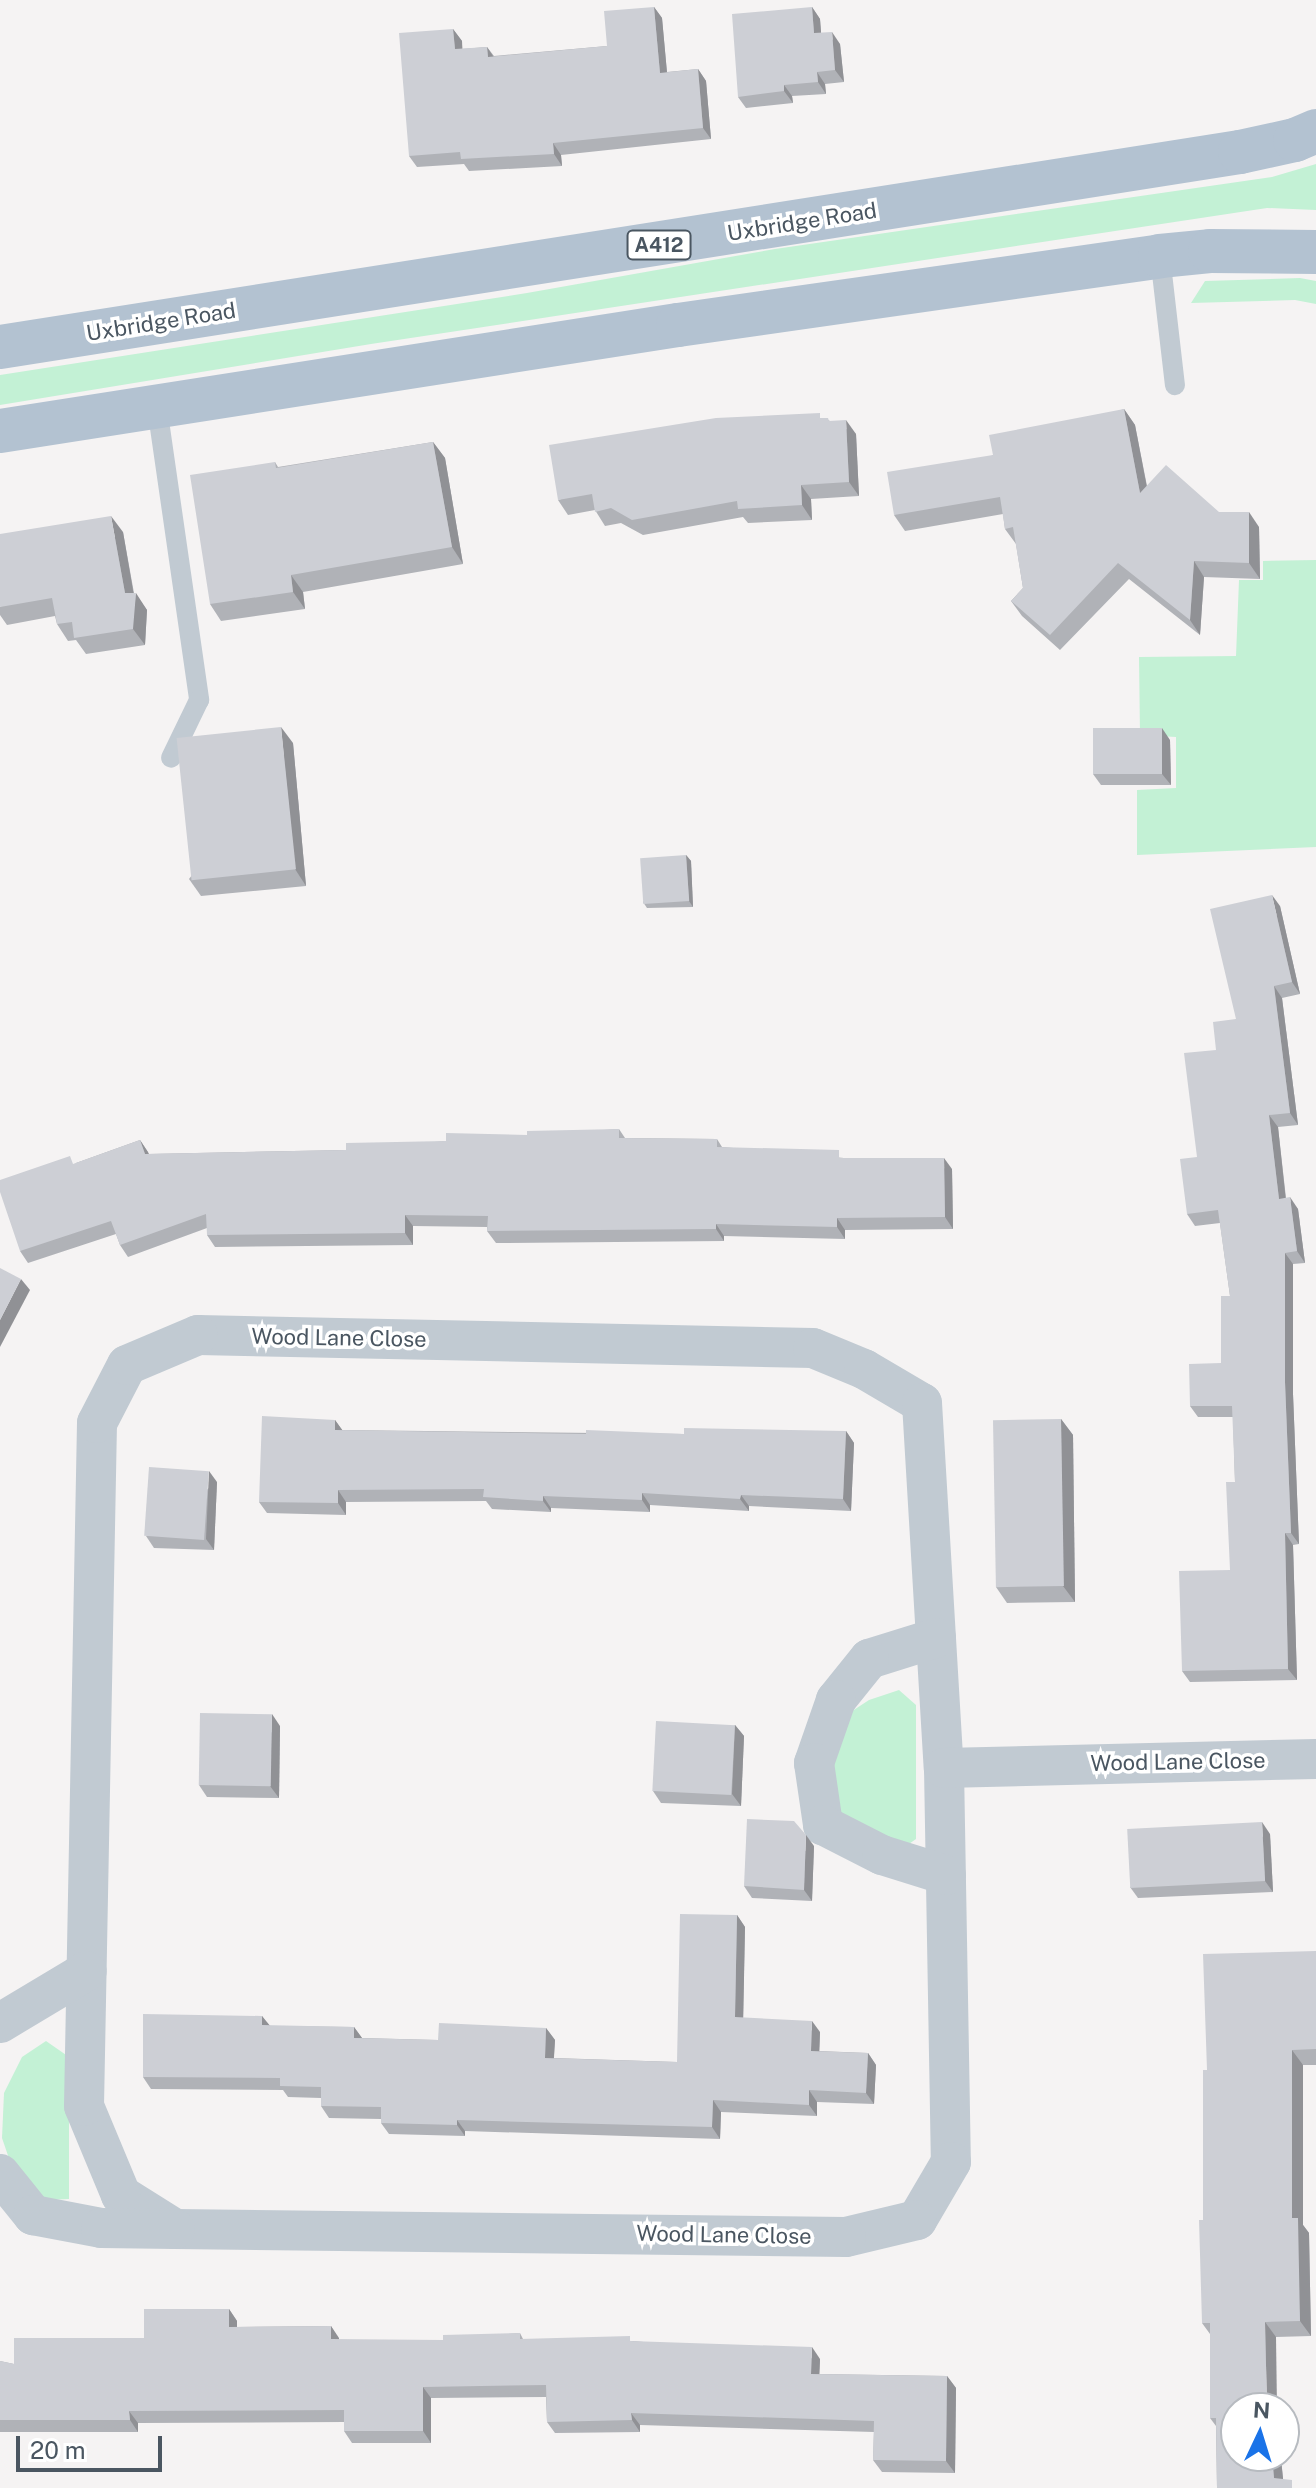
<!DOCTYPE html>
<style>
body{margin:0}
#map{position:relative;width:1316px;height:2488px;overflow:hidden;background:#f5f3f3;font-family:"Public Sans",sans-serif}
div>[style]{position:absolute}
.green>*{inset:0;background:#c3f1d5}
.lane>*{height:20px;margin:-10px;padding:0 10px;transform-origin:10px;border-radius:10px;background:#c1cad2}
.street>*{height:40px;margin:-20px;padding:0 20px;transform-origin:20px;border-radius:20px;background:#c1cad2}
.primary>*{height:44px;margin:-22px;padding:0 22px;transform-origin:22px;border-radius:22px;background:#b3c2d1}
.wall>*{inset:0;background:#b0b2b7}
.shaded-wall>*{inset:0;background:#909195}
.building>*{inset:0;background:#cdcfd5;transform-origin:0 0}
span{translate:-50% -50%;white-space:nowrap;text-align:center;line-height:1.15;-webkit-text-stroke:7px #fff;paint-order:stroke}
.shield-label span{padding:2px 6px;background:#fff;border:2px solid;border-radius:6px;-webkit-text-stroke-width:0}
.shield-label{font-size:20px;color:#4a5661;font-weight:700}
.street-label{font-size:22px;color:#4a5661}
.north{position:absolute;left:1220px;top:2392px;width:80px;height:80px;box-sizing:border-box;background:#fff;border:2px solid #b7bbc0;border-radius:50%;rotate:4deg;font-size:22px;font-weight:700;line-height:32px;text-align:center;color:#4a5661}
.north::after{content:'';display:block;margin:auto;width:28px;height:36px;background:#1a73e8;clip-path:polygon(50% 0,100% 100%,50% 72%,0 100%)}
.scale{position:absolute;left:16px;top:2436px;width:146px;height:36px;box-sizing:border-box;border:4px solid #4a5661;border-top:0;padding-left:10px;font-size:24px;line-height:28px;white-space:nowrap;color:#4a5661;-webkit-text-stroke:6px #fff;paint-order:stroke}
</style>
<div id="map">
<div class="green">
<div style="clip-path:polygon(1316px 164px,1316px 210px,1267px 208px,371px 344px,0 405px,0 375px,527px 293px,775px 249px,1272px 177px)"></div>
<div style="clip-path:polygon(1300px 278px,1316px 281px,1316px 304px,1295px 300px,1191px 303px,1205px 281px)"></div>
<div style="clip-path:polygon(1316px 560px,1316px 847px,1137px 855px,1137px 790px,1176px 788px,1176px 737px,1140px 735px,1139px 657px,1236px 656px,1239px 580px,1263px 580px,1263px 561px)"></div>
<div style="clip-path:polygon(899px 1690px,916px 1705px,916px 1839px,899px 1851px,838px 1823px,823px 1752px,837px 1721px,869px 1700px)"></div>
<div style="clip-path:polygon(46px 2041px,69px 2057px,69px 2199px,43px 2200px,15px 2176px,2px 2138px,4px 2093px,22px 2057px)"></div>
</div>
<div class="lane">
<div style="left:1160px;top:256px;width:130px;rotate:83.4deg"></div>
<div style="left:157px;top:407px;width:296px;rotate:81.8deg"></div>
<div style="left:199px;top:700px;width:64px;rotate:115.8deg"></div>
</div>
<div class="street">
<div style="left:198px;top:1335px;width:615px;rotate:1.21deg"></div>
<div style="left:813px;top:1348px;width:55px;rotate:22.4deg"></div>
<div style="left:864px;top:1369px;width:67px;rotate:30.4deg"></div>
<div style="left:922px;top:1403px;width:366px;rotate:86.6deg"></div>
<div style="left:944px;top:1768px;width:394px;rotate:89deg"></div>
<div style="left:951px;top:2162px;width:67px;rotate:120.4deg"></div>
<div style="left:917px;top:2220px;width:73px;rotate:166.5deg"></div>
<div style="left:846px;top:2237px;width:671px;rotate:-179.32deg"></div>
<div style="left:175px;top:2229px;width:64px;rotate:-147.8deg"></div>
<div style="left:121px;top:2195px;width:96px;rotate:-112.6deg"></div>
<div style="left:84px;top:2106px;width:683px;rotate:-88.91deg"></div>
<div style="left:97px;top:1423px;width:65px;rotate:-62.7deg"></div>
<div style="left:127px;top:1365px;width:77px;rotate:-22.9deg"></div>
<div style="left:936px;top:1638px;width:70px;rotate:162.6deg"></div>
<div style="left:869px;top:1659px;width:53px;rotate:128.8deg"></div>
<div style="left:836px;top:1700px;width:67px;rotate:109.2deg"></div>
<div style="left:814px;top:1763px;width:63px;rotate:81.7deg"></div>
<div style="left:823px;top:1825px;width:66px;rotate:27deg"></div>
<div style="left:882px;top:1855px;width:67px;rotate:17.4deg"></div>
<div style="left:944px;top:1768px;width:372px;rotate:-1.4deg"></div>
<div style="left:0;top:2023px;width:101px;rotate:-30.9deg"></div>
<div style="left:0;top:2174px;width:53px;rotate:51.2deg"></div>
<div style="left:33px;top:2215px;width:69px;rotate:10.8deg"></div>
<div style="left:101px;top:2228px;width:74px;rotate:0.8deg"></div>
</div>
<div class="primary">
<div style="left:0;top:347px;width:1255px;rotate:-8.94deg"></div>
<div style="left:1240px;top:152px;width:56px;rotate:-12.3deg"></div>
<div style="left:1295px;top:140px;width:23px;rotate:-23deg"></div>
<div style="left:0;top:431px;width:686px;rotate:-8.89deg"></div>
<div style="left:678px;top:325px;width:487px;rotate:-8.1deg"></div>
<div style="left:1160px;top:256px;width:50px;rotate:-5.7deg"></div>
<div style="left:1210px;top:251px;width:106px;rotate:0.5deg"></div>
</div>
<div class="wall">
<div style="clip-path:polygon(654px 7px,662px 18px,667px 72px,698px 69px,706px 81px,711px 139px,561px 155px,562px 166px,469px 171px,464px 164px,417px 167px,409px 156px,453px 29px,462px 41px,462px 49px,487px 47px,494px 56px,607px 46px)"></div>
<div style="clip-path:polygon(812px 7px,820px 19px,821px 33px,840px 44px,844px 82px,825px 84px,826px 94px,792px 96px,793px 103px,746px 108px,738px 97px)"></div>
<div style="clip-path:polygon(1124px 409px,1135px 425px,1147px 486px,1259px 527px,1260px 579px,1204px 577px,1200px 635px,1129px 579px,1060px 650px,1022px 616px,1011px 601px,1023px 588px,1016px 544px,1005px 529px,1003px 514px,905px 531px,894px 515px,993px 455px)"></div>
<div style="clip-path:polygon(824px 418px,856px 434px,859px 496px,811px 499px,812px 520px,748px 523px,743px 517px,643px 535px,621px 523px,605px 526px,595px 510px,568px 515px,558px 500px)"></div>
<div style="clip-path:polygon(433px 442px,445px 458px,463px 564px,303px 592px,305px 609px,221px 621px,210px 604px,275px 462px,278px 467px)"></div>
<div style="clip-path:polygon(123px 532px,134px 593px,147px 610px,145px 645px,86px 654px,76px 640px,68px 641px,57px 624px,55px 616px,7px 625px,0 615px,0 607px)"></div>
<div style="clip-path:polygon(1170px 740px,1171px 785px,1101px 785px,1093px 774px)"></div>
<div style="clip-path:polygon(293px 743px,306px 886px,201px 896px,189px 879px)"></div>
<div style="clip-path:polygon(686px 855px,691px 861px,693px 907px,647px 908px,643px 902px)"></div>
<div style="clip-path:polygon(1280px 906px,1300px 994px,1282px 998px,1298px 1125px,1278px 1127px,1286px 1198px,1298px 1209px,1305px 1263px,1293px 1264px,1293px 1394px,1299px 1544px,1293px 1545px,1297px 1680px,1190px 1682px,1182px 1671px,1230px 1570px,1235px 1482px,1233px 1417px,1198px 1417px,1190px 1406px,1221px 1363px,1230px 1296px,1220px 1223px,1195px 1226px,1187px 1214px,1216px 1050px,1236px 1019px)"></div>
<div style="clip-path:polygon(619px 1129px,625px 1138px,717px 1139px,722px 1147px,844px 1158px,952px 1169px,953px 1229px,845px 1230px,845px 1239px,724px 1236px,724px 1241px,496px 1243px,487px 1231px,487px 1227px,413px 1226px,413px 1245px,215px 1247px,207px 1235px,207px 1228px,128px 1257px,120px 1245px,116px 1234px,28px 1263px,20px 1251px,76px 1163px,140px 1140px,149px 1154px,346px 1150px,446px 1141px)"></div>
<div style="clip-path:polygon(1061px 1419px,1073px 1435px,1075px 1602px,1007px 1603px,996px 1587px)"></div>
<div style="clip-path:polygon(335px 1420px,342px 1430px,684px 1434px,846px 1431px,854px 1443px,851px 1511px,749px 1506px,749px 1511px,650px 1505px,650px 1512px,551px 1508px,551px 1512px,492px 1509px,486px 1501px,346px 1502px,346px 1515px,267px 1513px,259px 1502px)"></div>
<div style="clip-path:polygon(217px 1482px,214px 1550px,154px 1548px,146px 1536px)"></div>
<div style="clip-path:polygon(735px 1725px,744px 1736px,741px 1806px,661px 1803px,653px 1791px)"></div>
<div style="clip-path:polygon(280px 1726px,279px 1798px,207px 1797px,199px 1785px)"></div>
<div style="clip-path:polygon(1270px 1834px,1273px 1892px,1138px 1898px,1130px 1887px)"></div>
<div style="clip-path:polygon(814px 1846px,812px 1901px,752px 1898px,744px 1886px)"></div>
<div style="clip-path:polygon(737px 1915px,745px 1927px,743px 2018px,820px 2032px,819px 2051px,868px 2053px,876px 2065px,874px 2104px,817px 2102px,817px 2116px,721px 2112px,720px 2139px,465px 2131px,465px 2136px,389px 2134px,381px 2123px,381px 2119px,329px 2118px,321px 2106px,321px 2098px,288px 2097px,283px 2090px,151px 2089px,143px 2077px,262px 2016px,269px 2026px,354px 2027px,362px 2038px,438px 2040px,546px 2028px,555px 2040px,554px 2058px,677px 2062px)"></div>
<div style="clip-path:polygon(1316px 1951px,1316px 2065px,1303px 2065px,1303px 2225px,1309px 2233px,1311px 2336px,1276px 2337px,1236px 2456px,1279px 2456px,1281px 2459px,1283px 2479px,1217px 2488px,1216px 2426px,1210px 2418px,1210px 2334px,1202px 2323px,1207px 2070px)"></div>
<div style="clip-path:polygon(229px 2309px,237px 2321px,237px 2327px,331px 2326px,339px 2340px,443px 2340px,520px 2333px,523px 2339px,633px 2341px,820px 2359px,819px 2374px,947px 2376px,956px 2388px,955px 2473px,882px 2472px,873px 2460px,874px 2432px,640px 2425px,640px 2432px,555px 2433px,547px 2422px,546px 2397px,431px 2398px,431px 2443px,352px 2443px,344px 2431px,344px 2422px,138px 2423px,138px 2432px,0 2432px,0 2361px,14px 2364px,144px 2338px)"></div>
</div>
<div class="shaded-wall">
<div style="clip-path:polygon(654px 7px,662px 18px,668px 84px,660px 73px)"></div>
<div style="clip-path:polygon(812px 7px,820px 19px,822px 45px,814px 33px)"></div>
<div style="clip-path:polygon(453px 29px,462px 41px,463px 61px,455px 49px)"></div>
<div style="clip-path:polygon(832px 32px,840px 44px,844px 82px,835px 70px)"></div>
<div style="clip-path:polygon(487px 47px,495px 59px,488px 57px)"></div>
<div style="clip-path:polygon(698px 69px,706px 81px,711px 139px,703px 128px)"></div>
<div style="clip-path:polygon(817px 72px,825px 84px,826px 94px,818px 82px)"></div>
<div style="clip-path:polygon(784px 85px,792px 96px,793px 103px,784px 91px)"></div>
<div style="clip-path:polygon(553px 143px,561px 155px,562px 166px,554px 154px)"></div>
<div style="clip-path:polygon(1124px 409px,1135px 425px,1151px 509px,1140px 493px)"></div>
<div style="clip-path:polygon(846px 420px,856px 434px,859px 496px,849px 482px)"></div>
<div style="clip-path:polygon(433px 442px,445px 458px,463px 564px,452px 547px)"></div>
<div style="clip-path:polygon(801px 485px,811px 499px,812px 520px,802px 505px)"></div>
<div style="clip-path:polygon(1249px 512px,1259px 527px,1260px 579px,1249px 563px)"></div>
<div style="clip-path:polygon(111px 516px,123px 532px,135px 602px,136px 593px,147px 610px,145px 645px,133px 629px,125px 593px)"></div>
<div style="clip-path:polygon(1194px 561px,1204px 577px,1200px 635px,1190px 620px)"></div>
<div style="clip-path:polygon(291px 575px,303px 592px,305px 609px,293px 592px)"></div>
<div style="clip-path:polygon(281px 727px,293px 743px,306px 886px,295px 869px)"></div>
<div style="clip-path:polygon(1162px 728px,1170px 740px,1171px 785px,1162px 774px)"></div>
<div style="clip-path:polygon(686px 855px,691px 861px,693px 907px,689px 901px)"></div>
<div style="clip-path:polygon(1272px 895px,1280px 906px,1300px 994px,1292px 982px)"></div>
<div style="clip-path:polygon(1274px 986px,1282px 998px,1298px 1125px,1290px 1113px)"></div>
<div style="clip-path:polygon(1269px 1115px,1278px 1127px,1287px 1211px,1279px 1199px)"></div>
<div style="clip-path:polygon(140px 1140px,148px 1152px,153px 1166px,145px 1154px)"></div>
<div style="clip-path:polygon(944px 1158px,952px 1169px,953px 1229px,945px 1217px)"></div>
<div style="clip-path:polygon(1290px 1197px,1298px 1209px,1305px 1263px,1297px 1251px)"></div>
<div style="clip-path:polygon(405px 1215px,413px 1226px,413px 1245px,405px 1233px)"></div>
<div style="clip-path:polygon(837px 1218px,845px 1230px,845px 1239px,837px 1227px)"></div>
<div style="clip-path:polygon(716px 1224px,724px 1236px,724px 1241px,716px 1229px)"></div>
<div style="clip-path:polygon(1285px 1253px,1293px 1264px,1293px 1394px,1299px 1544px,1291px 1533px,1285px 1382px)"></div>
<div style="clip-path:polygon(21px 1279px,30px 1290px,0 1347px,0 1320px)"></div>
<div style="clip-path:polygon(1061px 1419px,1073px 1435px,1075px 1602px,1063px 1586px)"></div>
<div style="clip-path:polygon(335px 1420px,343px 1431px,335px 1430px)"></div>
<div style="clip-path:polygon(846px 1431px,854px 1443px,851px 1511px,843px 1499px)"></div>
<div style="clip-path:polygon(209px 1471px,217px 1482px,214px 1550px,206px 1539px)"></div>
<div style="clip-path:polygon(338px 1490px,346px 1502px,346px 1515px,338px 1503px)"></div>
<div style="clip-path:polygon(642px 1493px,650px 1505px,650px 1512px,642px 1500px)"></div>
<div style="clip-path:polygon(741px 1495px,749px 1506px,749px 1511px,740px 1499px)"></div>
<div style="clip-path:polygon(543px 1496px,551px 1508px,551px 1512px,543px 1501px)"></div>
<div style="clip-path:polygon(1285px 1533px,1293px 1545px,1297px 1680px,1288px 1669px)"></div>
<div style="clip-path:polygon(272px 1714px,280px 1726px,279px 1798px,270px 1786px)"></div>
<div style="clip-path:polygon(735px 1725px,744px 1736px,741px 1806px,732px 1794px)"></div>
<div style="clip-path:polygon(1262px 1822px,1270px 1834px,1273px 1892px,1265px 1881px)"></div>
<div style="clip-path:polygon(806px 1835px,814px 1846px,812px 1901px,804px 1890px)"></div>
<div style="clip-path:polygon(737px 1915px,745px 1927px,743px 2029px,735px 2017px)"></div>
<div style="clip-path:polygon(262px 2016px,271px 2027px,262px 2025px)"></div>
<div style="clip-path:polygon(812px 2021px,820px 2032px,819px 2062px,811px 2051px)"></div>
<div style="clip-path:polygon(354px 2027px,362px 2038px,354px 2038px)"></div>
<div style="clip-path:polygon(546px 2028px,555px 2040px,553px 2070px,545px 2058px)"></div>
<div style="clip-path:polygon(1292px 2050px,1303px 2065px,1303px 2225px,1309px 2233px,1311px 2336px,1300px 2321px,1292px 2218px)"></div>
<div style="clip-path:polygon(868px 2053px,876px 2065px,874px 2104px,866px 2093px)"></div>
<div style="clip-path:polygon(809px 2090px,817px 2102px,817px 2116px,809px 2105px)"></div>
<div style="clip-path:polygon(713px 2100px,721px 2112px,720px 2139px,712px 2127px)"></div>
<div style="clip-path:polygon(457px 2120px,465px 2131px,465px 2136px,457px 2125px)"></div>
<div style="clip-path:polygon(229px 2309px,237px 2321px,237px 2338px,229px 2327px)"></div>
<div style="clip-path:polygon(1265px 2322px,1276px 2337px,1277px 2408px,1267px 2408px)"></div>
<div style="clip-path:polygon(331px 2326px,339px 2338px,339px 2351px,331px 2339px)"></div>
<div style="clip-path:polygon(812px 2347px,820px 2359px,819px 2386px,811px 2374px)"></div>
<div style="clip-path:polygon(947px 2376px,956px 2388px,955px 2473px,946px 2461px)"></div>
<div style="clip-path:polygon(423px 2387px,431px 2398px,431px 2443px,423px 2431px)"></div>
<div style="clip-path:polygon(129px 2411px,138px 2423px,138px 2432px,130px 2420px)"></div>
<div style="clip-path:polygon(631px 2413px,640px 2425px,640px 2432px,632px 2420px)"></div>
<div style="clip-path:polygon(1272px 2456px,1279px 2456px,1281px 2459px,1284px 2488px,1274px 2478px)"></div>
</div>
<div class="building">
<div style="clip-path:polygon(654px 7px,660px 73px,698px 69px,703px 128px,553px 143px,554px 154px,461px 159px,460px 152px,409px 156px,399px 33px,453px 29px,455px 49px,487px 47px,488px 57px,607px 46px,604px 11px)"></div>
<div style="clip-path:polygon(812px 7px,814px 33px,832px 32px,835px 70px,817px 72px,818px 82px,784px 85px,784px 91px,738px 97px,732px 14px)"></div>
<div style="clip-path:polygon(1124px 409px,1140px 493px,1166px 465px,1219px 512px,1249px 512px,1249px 563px,1194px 561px,1190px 620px,1118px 563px,1050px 635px,1011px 601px,1023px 588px,1013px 527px,1005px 529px,1000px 497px,894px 515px,887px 472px,993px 455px,989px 435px)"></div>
<div style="clip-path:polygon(820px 413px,820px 418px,828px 418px,829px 421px,846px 420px,849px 482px,801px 485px,802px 505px,738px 509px,737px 501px,632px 520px,611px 508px,595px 512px,592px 494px,558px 500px,549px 445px,716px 418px)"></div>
<div style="clip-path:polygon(433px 442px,452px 547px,291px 575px,293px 592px,210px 604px,190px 475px,275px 462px,276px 468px)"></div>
<div style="clip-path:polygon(111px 516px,125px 593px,136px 593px,133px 629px,74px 638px,72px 622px,57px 624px,52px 598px,0 607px,0 534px)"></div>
<div style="left:281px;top:727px;width:143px;height:105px;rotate:84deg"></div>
<div style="left:1093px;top:728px;width:69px;height:46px"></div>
<div style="left:686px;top:855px;width:46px;height:46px;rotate:86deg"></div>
<div style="clip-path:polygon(1272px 895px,1292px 982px,1274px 986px,1290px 1113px,1269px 1115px,1279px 1199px,1290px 1197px,1297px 1251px,1285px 1253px,1285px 1382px,1291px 1533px,1285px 1533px,1288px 1669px,1182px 1671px,1179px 1571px,1230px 1570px,1226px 1482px,1235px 1482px,1232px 1406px,1190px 1406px,1189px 1364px,1221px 1363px,1221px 1296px,1230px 1296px,1218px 1210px,1187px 1214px,1180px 1159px,1197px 1157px,1184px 1053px,1216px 1050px,1213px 1022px,1236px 1019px,1210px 909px)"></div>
<div style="clip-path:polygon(619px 1129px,619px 1138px,717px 1139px,717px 1147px,839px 1150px,839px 1158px,944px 1158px,945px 1217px,837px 1218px,837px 1227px,716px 1224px,716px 1229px,487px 1231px,488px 1216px,405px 1215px,405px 1233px,207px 1235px,206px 1214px,120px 1245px,111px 1221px,20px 1251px,0 1192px,0 1180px,70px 1156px,73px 1164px,140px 1140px,145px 1154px,346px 1150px,346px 1143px,446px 1141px,446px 1133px,527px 1135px,527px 1131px)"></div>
<div style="clip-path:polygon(0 1268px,21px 1279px,0 1320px)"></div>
<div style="clip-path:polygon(262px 1416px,335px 1420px,335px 1430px,586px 1434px,586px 1430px,684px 1434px,684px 1428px,846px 1431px,843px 1499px,741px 1495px,740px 1499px,642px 1493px,642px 1500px,543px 1496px,543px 1501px,483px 1497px,484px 1489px,338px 1490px,338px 1503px,259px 1502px)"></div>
<div style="left:1061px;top:1419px;width:167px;height:68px;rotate:89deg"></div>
<div style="left:149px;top:1467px;width:60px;height:69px;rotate:4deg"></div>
<div style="left:200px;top:1713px;width:72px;height:72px;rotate:1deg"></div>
<div style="left:656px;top:1721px;width:79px;height:70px;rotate:3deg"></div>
<div style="clip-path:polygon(747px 1819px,794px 1821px,806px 1835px,804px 1890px,744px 1886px)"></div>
<div style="left:1262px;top:1822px;width:59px;height:135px;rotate:87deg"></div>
<div style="clip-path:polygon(680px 1914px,737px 1915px,735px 2017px,812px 2021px,811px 2051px,868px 2053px,866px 2093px,809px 2090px,809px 2105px,713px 2100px,712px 2127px,457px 2120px,457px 2125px,381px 2123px,381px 2107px,321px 2106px,321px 2087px,280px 2086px,280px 2078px,143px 2077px,143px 2014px,262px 2016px,262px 2025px,354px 2027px,354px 2038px,438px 2040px,439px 2023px,546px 2028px,545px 2058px,677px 2062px)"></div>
<div style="clip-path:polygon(1316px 1951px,1316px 2049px,1292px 2050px,1292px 2218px,1298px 2218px,1300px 2321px,1265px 2322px,1267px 2408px,1236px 2408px,1236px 2456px,1272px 2456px,1274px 2478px,1292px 2480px,1292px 2488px,1217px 2488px,1216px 2418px,1210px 2418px,1210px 2323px,1202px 2323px,1199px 2220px,1203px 2220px,1203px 2070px,1207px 2070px,1203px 1954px)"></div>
<div style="clip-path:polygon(144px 2309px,229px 2309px,229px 2327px,331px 2326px,331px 2339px,443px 2340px,443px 2335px,520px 2333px,520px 2339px,630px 2336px,630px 2341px,812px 2347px,811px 2374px,947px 2376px,946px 2461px,873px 2460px,874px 2421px,631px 2413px,632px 2420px,547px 2422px,546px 2385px,423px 2387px,423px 2431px,344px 2431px,344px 2410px,129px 2411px,130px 2420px,0 2420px,0 2361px,14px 2364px,14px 2338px,144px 2338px)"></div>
</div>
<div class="shield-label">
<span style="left:659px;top:245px">A412</span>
</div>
<div class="street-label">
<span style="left:802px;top:222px;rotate:-9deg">Uxbridge Road</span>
<span style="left:161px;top:322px;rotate:-9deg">Uxbridge Road</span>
<span style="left:339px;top:1338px;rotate:1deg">Wood Lane Close</span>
<span style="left:1178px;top:1762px;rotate:-1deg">Wood Lane Close</span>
<span style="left:724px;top:2235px;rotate:1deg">Wood Lane Close</span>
</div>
<div class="north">N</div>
<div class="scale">20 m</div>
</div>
